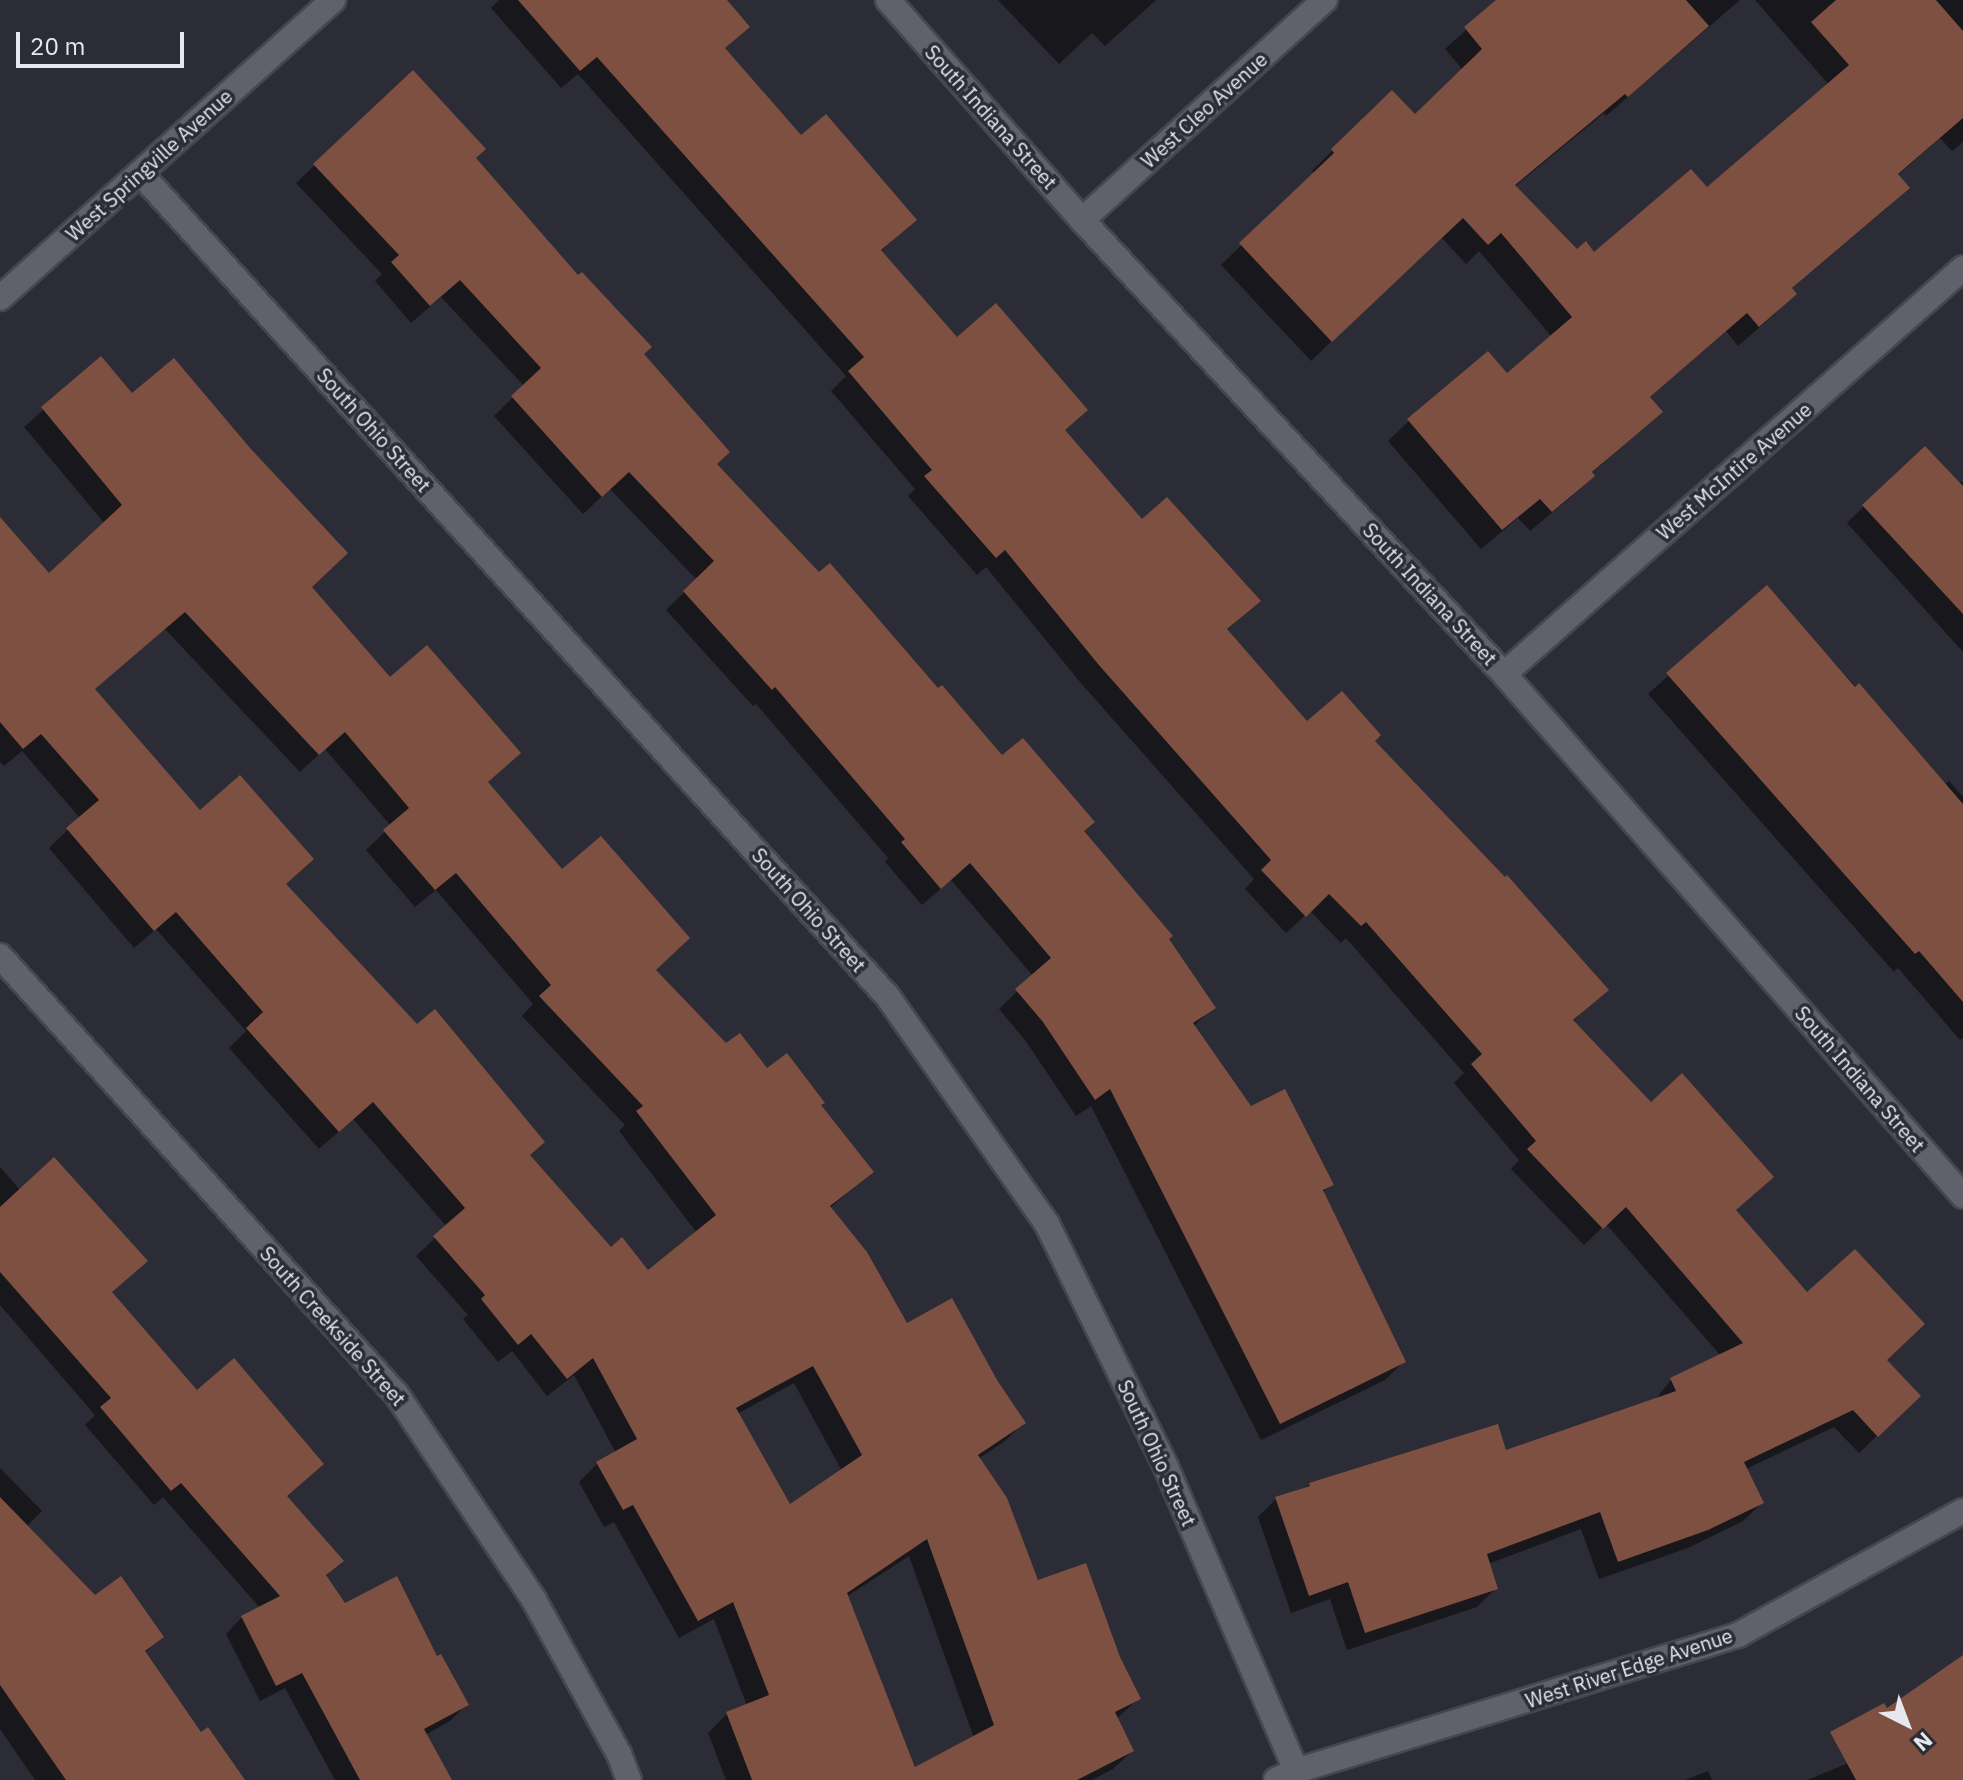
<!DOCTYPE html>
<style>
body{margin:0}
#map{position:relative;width:1963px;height:1780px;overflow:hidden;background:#2b2c35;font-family:"IBM Plex Sans",sans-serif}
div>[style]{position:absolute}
.shadow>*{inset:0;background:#0007}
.building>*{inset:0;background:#7e5042}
.roads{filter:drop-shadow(2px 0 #46474e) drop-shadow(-2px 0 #46474e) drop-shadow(0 2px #46474e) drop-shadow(0 -2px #46474e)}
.minor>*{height:24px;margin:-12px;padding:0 12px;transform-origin:12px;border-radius:12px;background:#60616b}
span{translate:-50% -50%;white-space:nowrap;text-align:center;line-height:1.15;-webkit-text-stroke:7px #2b2c35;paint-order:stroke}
.street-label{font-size:20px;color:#e7e8ee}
.north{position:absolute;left:1867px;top:1684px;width:80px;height:80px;-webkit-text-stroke:6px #2b2c35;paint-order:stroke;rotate:138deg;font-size:22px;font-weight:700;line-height:32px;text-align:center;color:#e7e8ee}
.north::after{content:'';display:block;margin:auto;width:28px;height:36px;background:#e7e8ee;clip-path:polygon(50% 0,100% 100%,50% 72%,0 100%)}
.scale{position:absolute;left:16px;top:32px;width:168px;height:36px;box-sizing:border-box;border:4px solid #e7e8ee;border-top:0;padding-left:10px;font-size:24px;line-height:28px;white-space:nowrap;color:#e7e8ee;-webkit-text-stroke:6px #2b2c35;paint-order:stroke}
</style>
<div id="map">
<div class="shadow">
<div style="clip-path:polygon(499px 0,724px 0,747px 27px,724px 49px,801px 138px,914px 220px,880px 252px,957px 340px,1063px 431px,1141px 521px,1258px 601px,1226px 631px,1307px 724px,1372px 741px,1606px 990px,1572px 1022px,1651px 1105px,1682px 1075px,1710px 1105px,1771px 1176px,1734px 1211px,1807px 1295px,1885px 1361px,1918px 1396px,1859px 1453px,1834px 1427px,1746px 1469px,1762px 1503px,1743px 1521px,1688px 1548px,1599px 1579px,1581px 1529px,1488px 1564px,1496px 1588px,1477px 1607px,1347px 1650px,1330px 1599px,1291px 1613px,1258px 1517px,1276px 1499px,1310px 1485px,1504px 1453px,1654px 1401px,1671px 1380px,1721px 1356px,1606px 1224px,1584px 1245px,1511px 1169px,1519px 1160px,1454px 1083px,1464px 1073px,1346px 938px,1341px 943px,1310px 911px,1286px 933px,1245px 889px,1254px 879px,1080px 682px,986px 567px,977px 575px,908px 496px,915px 489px,831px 391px,846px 376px,578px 74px,561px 88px,491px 8px)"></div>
<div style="clip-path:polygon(998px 0,1156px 0,1105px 46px,1092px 33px,1059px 64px)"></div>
<div style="clip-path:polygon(1499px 0,1740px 0,1606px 116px,1604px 113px,1514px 187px,1577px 251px,1594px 254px,1707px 190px,1829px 85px,1755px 0,1963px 0,1963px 142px,1952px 151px,1940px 138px,1897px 176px,1887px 208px,1791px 289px,1795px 293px,1775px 314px,1738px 346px,1726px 331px,1649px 398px,1660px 412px,1591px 474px,1572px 496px,1530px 531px,1518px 518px,1481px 549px,1388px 441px,1409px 421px,1507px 376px,1552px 337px,1479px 251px,1466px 264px,1441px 237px,1311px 361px,1221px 265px,1315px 174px,1312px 171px,1332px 151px,1415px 116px,1463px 70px,1445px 49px)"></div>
<div style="clip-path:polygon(412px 73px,474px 159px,642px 355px,715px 464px,819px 575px,1002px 758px,1082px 831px,1167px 940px,1213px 1007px,1194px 1026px,1250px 1109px,1332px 1184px,1322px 1193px,1403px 1362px,1385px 1380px,1261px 1440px,1091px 1106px,1076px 1116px,1025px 1040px,999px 1009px,1033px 976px,951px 880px,922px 905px,885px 862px,888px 858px,756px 704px,753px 706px,666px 610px,697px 580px,610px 489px,583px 514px,494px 416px,524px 386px,441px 297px,411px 323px,375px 281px,382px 274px,296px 183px)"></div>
<div style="clip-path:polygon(evenodd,101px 359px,390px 679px,519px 753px,487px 783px,562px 872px,726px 1046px,819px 1106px,872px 1171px,830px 1208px,907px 1326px,995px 1381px,1023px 1423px,1005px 1441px,978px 1459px,1036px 1583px,1118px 1658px,1138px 1699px,1116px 1719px,1132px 1751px,1113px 1769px,1092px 1780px,726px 1780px,708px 1733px,727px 1714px,747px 1706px,714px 1619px,679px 1638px,614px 1522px,604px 1527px,579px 1482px,598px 1463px,616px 1453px,574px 1375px,547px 1396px,512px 1351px,498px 1362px,463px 1319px,468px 1315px,416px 1256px,447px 1227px,353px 1119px,319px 1149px,229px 1048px,246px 1031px,156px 929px,134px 948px,49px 848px,80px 818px,22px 751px,4px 766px,0 762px,0 520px,49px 576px,105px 524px,24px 427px,101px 359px,165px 629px,300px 772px,325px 749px,391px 826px,366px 850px,415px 907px,436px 890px,533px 1004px,522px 1016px,625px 1125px,619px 1131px,697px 1233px,648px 1272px,610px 1250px,284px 885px,200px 812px,93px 690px,165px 629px,101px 359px,794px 1383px,842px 1471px,789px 1507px,737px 1414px,794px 1383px,101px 359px,909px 1556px,974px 1738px,916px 1768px,846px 1597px,909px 1556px)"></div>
<div style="clip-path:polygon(1963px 482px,1963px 652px,1847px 523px,1863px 507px)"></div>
<div style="clip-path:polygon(1767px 588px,1944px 785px,1949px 781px,1963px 797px,1963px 1038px,1960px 1040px,1898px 968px,1894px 972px,1648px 694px)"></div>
<div style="clip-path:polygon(0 1167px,341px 1560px,325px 1577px,344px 1606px,437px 1658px,466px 1705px,450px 1721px,425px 1735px,449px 1780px,335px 1780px,285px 1688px,260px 1701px,226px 1634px,242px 1617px,260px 1608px,163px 1497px,154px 1505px,85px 1425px,95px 1415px,0 1305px)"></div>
<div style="clip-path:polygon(0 1468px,42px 1511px,26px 1527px,94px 1597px,161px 1637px,144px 1654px,200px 1735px,242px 1780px,35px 1780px,0 1729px)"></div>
<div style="clip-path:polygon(1863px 1757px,1875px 1780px,1807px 1780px)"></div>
<div style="clip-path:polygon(1708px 1771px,1712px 1780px,1685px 1780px)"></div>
</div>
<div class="building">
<div style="clip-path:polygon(518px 0,727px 0,750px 27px,725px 48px,801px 135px,826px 114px,917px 220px,881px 250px,957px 337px,996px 303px,1088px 410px,1065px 430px,1142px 519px,1167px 497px,1261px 601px,1227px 629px,1307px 721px,1342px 691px,1381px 735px,1375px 741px,1505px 877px,1507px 875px,1609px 990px,1573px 1020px,1651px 1102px,1682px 1073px,1774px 1177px,1736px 1210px,1807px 1292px,1855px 1249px,1925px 1324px,1887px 1360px,1921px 1396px,1878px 1437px,1853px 1410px,1744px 1462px,1764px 1503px,1708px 1530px,1618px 1562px,1600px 1512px,1487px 1554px,1498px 1589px,1365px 1633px,1348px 1582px,1309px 1596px,1275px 1497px,1310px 1486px,1309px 1483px,1498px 1424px,1506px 1450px,1676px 1391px,1670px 1378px,1743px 1343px,1626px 1207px,1603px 1229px,1527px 1149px,1536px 1141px,1471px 1064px,1482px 1054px,1366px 922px,1361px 926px,1329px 894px,1306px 917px,1261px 870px,1271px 860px,1098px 664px,1005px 550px,996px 558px,924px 476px,932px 470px,848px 371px,864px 357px,597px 57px,580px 71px)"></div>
<div style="clip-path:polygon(1496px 0,1686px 0,1709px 26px,1628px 97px,1625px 94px,1515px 185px,1577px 249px,1586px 241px,1594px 252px,1691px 169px,1707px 187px,1849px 65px,1811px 22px,1836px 0,1936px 0,1963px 31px,1963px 118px,1898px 174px,1910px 188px,1792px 288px,1797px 294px,1759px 327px,1747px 313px,1650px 397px,1663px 412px,1592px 472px,1595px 476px,1552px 512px,1540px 499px,1502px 530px,1407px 419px,1488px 351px,1507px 373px,1572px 317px,1501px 233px,1488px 245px,1463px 218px,1332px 342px,1239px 243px,1334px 153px,1331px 149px,1392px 90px,1415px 114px,1482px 49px,1464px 27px)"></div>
<div style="clip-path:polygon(413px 70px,486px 149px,476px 158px,578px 275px,582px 272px,652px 347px,644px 354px,730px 452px,717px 464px,819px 572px,830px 563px,938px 688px,942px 685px,1002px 755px,1023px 738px,1095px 822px,1084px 831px,1173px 936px,1169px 939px,1216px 1008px,1193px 1023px,1251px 1106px,1285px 1089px,1334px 1185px,1323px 1190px,1406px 1362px,1280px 1424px,1110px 1089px,1095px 1100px,1043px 1022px,1015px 989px,1051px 958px,970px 863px,941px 889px,901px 842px,905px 839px,775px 687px,772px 690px,683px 591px,714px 561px,629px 472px,602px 497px,511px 396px,541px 368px,460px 280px,430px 306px,391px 262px,399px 255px,313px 164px)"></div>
<div style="clip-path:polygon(evenodd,101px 356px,132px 393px,174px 358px,250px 448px,348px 553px,312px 587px,390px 677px,427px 645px,521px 753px,488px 782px,562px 869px,601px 836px,690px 938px,656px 970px,726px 1043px,740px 1033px,767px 1068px,787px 1053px,825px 1103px,821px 1105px,874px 1172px,830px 1206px,867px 1252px,907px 1323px,952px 1298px,997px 1380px,1026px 1423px,978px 1455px,1007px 1498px,1038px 1580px,1086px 1563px,1120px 1657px,1141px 1699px,1115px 1712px,1134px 1751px,1077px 1780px,752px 1780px,726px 1712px,769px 1695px,733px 1602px,698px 1621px,633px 1505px,623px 1510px,596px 1462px,637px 1439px,593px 1358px,567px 1379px,531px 1334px,518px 1345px,481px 1299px,485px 1295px,433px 1236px,465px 1208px,373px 1102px,339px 1132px,246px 1028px,263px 1012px,176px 912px,154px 931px,66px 828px,99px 800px,41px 734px,23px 749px,0 722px,0 517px,49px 573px,122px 505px,41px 407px,101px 356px,185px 612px,319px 755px,345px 732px,409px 808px,383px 830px,435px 890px,456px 873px,551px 985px,539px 996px,643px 1106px,636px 1111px,716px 1215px,648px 1270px,622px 1237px,611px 1247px,530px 1155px,545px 1142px,435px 1009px,417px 1024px,286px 884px,314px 859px,240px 775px,200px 810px,95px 689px,185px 612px,101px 356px,813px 1366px,862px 1455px,790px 1504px,736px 1408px,813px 1366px,101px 356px,927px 1539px,994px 1725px,915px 1767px,847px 1593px,927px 1539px)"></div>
<div style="clip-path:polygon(1925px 446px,1963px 486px,1963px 614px,1862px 505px)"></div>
<div style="clip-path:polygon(1767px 585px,1855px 687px,1859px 683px,1963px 804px,1963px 1002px,1919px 951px,1915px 954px,1666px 673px)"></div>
<div style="clip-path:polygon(54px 1157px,148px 1261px,112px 1292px,197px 1390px,234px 1358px,324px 1464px,287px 1496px,344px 1561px,326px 1575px,345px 1603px,397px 1576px,437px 1656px,441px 1654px,469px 1705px,424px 1729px,452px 1780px,360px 1780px,302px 1673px,276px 1686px,241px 1616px,280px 1596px,181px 1483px,171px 1491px,100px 1407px,111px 1398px,0 1272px,0 1207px)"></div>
<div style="clip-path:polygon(0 1497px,95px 1595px,121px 1576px,164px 1637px,145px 1651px,201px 1732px,208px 1727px,245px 1780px,66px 1780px,0 1685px)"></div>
<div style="clip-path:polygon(1963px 1655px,1963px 1780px,1856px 1780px,1830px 1732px,1884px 1703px,1887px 1708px)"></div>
</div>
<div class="roads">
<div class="minor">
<div style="left:888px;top:0;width:293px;rotate:48.6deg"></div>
<div style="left:1082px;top:220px;width:620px;rotate:47.09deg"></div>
<div style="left:1504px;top:674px;width:695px;rotate:48.67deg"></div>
<div style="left:140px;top:173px;width:1113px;rotate:47.77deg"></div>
<div style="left:888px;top:997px;width:277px;rotate:55deg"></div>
<div style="left:1047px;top:1224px;width:271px;rotate:63.9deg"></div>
<div style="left:1166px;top:1467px;width:331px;rotate:66.8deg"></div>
<div style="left:1082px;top:220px;width:328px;rotate:-42.2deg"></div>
<div style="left:0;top:298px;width:447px;rotate:-41.8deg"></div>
<div style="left:1504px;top:674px;width:613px;rotate:-41.49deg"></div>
<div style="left:0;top:956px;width:592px;rotate:47.88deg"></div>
<div style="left:397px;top:1395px;width:247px;rotate:56.2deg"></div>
<div style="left:534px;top:1600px;width:176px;rotate:61.1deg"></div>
<div style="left:619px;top:1754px;width:28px;rotate:69deg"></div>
<div style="left:1276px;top:1780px;width:22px;rotate:-24deg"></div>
<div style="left:1296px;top:1771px;width:462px;rotate:-17.1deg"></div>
<div style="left:1738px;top:1635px;width:257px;rotate:-28.9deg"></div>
</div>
</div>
<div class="street-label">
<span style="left:1204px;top:110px;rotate:-42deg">West Cleo Avenue</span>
<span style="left:991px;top:117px;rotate:48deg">South Indiana Street</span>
<span style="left:149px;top:165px;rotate:-42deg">West Springville Avenue</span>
<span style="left:374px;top:430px;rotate:48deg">South Ohio Street</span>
<span style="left:1734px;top:471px;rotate:-41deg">West McIntire Avenue</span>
<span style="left:1430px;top:594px;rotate:47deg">South Indiana Street</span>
<span style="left:809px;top:910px;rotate:48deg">South Ohio Street</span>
<span style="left:1860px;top:1079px;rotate:49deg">South Indiana Street</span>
<span style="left:333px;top:1326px;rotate:48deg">South Creekside Street</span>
<span style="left:1157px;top:1453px;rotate:65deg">South Ohio Street</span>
<span style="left:1629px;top:1668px;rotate:-18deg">West River Edge Avenue</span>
</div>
<div class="north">N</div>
<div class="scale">20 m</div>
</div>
